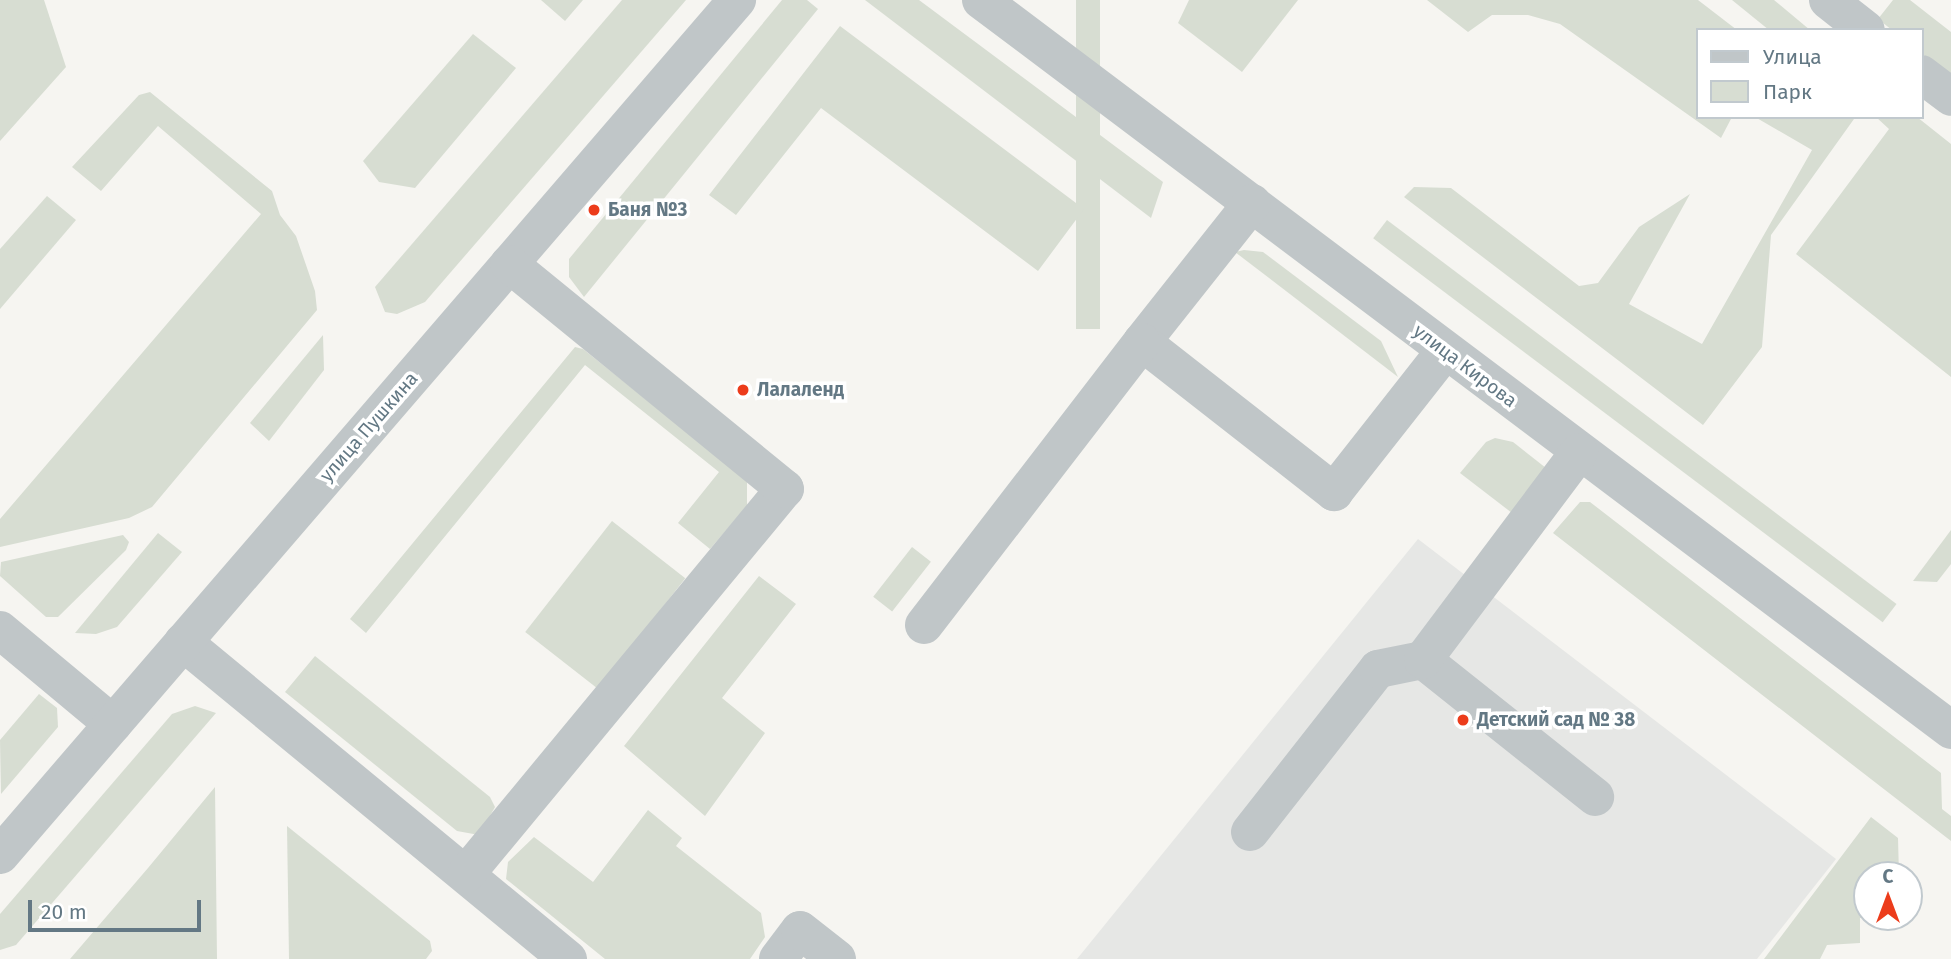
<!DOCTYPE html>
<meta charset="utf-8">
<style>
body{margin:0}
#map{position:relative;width:1951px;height:959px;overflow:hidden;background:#f6f5f1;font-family:"Fira Sans",sans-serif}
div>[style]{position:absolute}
.built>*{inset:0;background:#e6e7e5}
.green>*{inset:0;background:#d7ddd2;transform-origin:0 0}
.minor>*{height:38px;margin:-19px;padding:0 19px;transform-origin:19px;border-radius:19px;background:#c0c6c8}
.dots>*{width:19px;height:19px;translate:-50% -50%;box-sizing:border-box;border:4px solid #fff;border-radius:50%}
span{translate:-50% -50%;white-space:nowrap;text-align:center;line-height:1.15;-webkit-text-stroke:7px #fff;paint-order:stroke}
.poi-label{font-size:19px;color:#637884;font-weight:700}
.left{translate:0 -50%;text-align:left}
.street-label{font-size:19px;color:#637884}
.legend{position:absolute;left:1696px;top:28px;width:228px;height:91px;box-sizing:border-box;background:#fff;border:2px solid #c1c9ce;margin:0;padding:9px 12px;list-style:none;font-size:21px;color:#637884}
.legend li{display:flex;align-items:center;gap:14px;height:35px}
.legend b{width:35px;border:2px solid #c1c9ce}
.north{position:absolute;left:1853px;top:861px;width:70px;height:70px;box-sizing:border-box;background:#fff;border:2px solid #c1c9ce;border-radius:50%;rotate:0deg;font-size:19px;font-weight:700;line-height:28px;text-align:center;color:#637884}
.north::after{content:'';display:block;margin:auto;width:24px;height:32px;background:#ec3c1b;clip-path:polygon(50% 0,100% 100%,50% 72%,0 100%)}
.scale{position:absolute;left:28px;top:900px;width:173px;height:32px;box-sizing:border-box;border:4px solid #637884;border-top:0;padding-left:9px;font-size:21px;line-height:24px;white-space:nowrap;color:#637884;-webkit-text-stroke:5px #fff;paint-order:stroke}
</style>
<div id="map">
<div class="built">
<div style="clip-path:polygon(1418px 539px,1836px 859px,1757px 959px,1077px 959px)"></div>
</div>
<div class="green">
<div style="clip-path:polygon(0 0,44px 0,66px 67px,0 141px)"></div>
<div style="clip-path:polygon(541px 0,583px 0,565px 21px)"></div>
<div style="clip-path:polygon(622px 0,686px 0,425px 302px,397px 314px,385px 312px,375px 287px)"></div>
<div style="clip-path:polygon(782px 0,807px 0,818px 9px,584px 297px,569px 277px,569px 259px)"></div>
<div style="clip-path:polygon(865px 0,919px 0,1163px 182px,1151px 218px)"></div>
<div style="left:1076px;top:0;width:24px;height:329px"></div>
<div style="clip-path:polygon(1189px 0,1298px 0,1242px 72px,1178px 23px)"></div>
<div style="clip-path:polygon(1427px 0,1698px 0,1737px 30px,1697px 30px,1697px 117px,1732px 117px,1721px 138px,1560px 24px,1528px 15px,1492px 15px,1468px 32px)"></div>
<div style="clip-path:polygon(1732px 0,1774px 0,1810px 30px,1769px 30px)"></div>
<div style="clip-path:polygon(1893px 0,1910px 0,1951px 32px,1951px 76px,1921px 53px,1921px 30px,1892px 30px,1878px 19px)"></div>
<div style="clip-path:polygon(840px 26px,1084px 209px,1038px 271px,821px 108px,736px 215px,709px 195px)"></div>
<div style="clip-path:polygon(473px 34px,516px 68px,415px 188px,379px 182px,363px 161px)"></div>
<div style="clip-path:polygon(150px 92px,272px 191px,280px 215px,296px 236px,315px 291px,317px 310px,152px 507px,129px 518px,0 547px,0 519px,261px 214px,158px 126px,101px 191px,72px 167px,139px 95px)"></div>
<div style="clip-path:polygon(1755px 117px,1854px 119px,1771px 235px,1762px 347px,1703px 425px,1404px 197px,1414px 187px,1451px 188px,1579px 286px,1598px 283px,1639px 227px,1690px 194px,1629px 304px,1702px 344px,1812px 150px)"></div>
<div style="clip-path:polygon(1876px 117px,1917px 117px,1951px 144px,1951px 377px,1796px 254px,1889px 129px)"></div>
<div style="clip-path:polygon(47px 196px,76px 220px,0 309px,0 249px)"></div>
<div style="left:1387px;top:220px;width:638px;height:23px;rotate:37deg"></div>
<div style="clip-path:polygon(1244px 250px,1263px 252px,1381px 341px,1398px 377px,1235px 252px)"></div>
<div style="clip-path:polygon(323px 335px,324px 370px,269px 441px,250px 423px)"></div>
<div style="clip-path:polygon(575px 347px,583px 349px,747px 480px,747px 506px,710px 549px,678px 523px,719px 472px,585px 365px,366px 633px,350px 619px)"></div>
<div style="clip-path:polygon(1495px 438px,1513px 442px,1546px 468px,1512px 513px,1460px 473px,1486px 442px)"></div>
<div style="clip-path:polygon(1580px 502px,1590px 502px,1941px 773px,1942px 809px,1951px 816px,1951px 841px,1553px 533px)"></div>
<div style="left:612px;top:521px;width:93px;height:141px;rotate:38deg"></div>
<div style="clip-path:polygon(1951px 530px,1951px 564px,1937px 582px,1913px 581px)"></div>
<div style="clip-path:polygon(158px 533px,182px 552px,117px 627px,96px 634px,75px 633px)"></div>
<div style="clip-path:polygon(123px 535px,129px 542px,126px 550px,58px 617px,46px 617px,0 576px,1px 562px)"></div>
<div style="left:912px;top:547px;width:24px;height:63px;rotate:38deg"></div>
<div style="clip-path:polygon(759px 576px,796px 604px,722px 698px,765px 733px,705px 816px,624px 746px)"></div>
<div style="clip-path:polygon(315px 656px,490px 797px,495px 807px,479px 835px,457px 831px,285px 692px)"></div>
<div style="clip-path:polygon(39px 694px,57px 708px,58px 727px,1px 794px,0 740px)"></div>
<div style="clip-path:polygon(195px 706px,216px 713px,16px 945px,0 950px,0 914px,172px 714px)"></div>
<div style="clip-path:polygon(215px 787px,217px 959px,70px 959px,148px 868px)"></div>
<div style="clip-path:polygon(648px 810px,682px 838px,676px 846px,761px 913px,765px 937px,750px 959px,605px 959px,506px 879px,508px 862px,534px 837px,593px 882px)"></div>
<div style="clip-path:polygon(1871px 817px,1898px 838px,1899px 875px,1867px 875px,1867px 917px,1875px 918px,1860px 918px,1860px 943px,1827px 945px,1820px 959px,1764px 959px)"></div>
<div style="clip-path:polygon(287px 826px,430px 941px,432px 951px,426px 959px,289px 959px)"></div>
</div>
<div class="minor">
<div style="left:981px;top:0;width:1214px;rotate:36.96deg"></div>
<div style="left:1828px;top:0;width:48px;rotate:38.3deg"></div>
<div style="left:1921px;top:74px;width:38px;rotate:37deg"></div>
<div style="left:1252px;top:203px;width:177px;rotate:128.4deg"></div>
<div style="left:1142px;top:342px;width:244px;rotate:38deg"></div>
<div style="left:1334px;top:492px;width:179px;rotate:-51.8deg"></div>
<div style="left:924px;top:625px;width:357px;rotate:-52.4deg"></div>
<div style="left:0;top:630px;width:147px;rotate:39.8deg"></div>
<div style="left:183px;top:642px;width:499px;rotate:39.5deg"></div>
<div style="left:1423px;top:660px;width:220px;rotate:38.5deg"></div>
<div style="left:1250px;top:832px;width:207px;rotate:-51.9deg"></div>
<div style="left:1378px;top:669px;width:46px;rotate:-11.3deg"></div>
<div style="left:1423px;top:660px;width:260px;rotate:-53.1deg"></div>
<div style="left:0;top:855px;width:1129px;rotate:-49.24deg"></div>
<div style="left:466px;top:874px;width:500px;rotate:-50.4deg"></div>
<div style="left:785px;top:489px;width:356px;rotate:-140.8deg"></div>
<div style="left:778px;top:959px;width:36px;rotate:-53deg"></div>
<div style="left:800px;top:930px;width:47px;rotate:38.1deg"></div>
</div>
<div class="dots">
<div style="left:594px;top:210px;background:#ec3c1b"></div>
<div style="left:743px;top:390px;background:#ec3c1b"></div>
<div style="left:1463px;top:720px;background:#ec3c1b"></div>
</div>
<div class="poi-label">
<span class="left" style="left:608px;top:210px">Баня №3</span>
<span class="left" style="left:757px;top:390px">Лалаленд</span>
<span class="left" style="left:1477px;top:720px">Детский сад № 38</span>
</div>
<div class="street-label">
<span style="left:1465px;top:366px;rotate:37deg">улица Кирова</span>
<span style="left:369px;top:427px;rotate:-49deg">улица Пушкина</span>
</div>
<ul class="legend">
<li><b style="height:9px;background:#c0c6c8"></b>Улица</li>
<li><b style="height:19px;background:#d7ddd2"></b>Парк</li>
</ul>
<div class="north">С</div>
<div class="scale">20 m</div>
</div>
